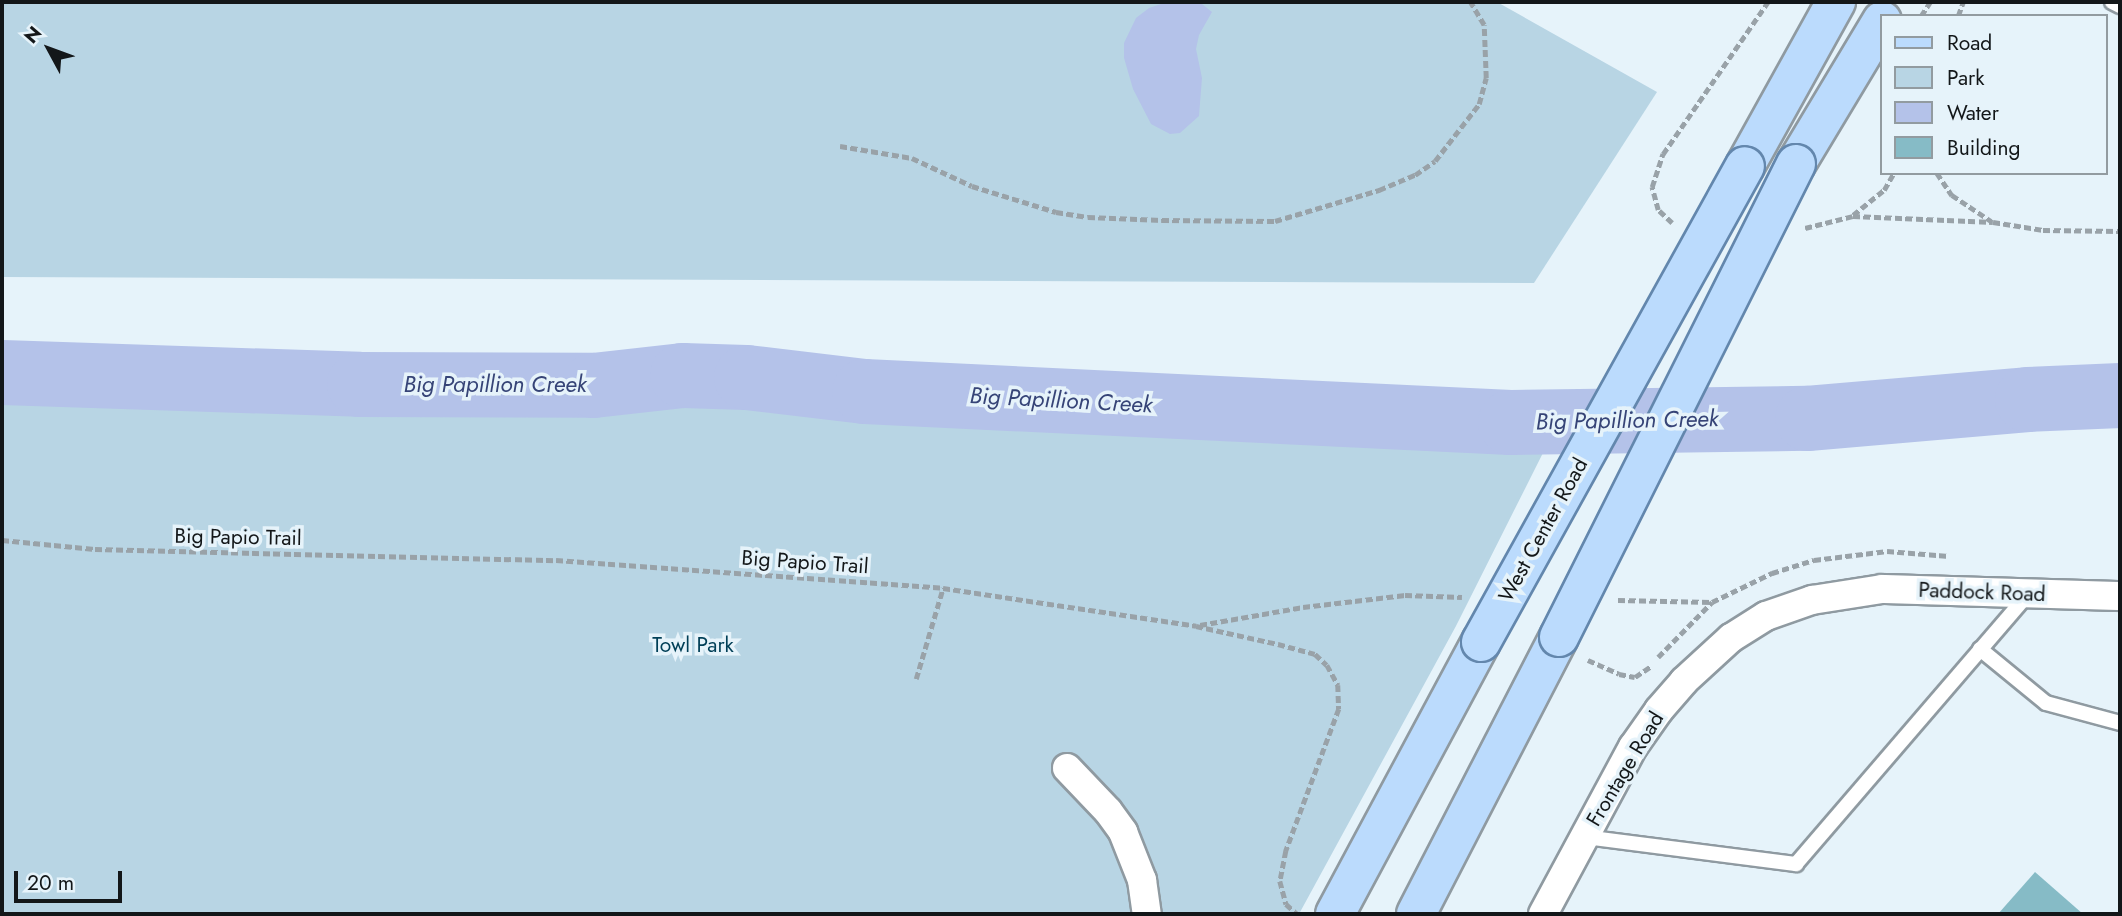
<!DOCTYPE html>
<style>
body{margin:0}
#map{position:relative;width:2122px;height:916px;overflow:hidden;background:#e6f3fa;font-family:Jost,sans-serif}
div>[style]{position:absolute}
.green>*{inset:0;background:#b8d5e4}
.water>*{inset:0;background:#b4c2e9}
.river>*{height:65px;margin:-32.5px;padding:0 32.5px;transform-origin:32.5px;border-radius:32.5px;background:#b4c2e9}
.building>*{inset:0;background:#86bbc6}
.path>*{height:4.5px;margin-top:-2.25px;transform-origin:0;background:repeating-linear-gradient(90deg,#99a2a8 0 7px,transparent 0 10.5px)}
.roads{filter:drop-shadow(2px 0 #8f9aa1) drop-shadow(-2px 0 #8f9aa1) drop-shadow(0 2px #8f9aa1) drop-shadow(0 -2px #8f9aa1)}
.lane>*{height:14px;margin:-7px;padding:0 7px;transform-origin:7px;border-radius:7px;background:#fff}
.street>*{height:28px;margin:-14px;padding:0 14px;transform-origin:14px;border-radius:14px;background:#fff}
.primary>*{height:38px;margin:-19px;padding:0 19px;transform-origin:19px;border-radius:19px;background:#bbdbfd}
.bridges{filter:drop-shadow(2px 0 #6387ad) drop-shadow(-2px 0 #6387ad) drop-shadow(0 2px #6387ad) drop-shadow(0 -2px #6387ad)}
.primary-bridge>*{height:38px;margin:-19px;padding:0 19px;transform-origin:19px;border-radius:19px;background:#bbdbfd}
span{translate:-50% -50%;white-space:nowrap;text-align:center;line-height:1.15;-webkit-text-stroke:7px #e6f3fa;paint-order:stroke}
.street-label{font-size:21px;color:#131719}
.park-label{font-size:21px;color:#003f57}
.water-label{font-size:23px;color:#364477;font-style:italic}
.frame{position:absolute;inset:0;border:4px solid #131719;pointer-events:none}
.legend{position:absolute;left:1880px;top:14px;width:228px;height:161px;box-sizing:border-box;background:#e6f3fa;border:2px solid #929ba0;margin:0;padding:9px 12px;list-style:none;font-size:21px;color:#131719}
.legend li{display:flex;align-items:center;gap:14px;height:35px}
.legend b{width:35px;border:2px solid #929ba0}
.north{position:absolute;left:14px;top:14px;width:70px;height:70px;-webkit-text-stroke:5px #e6f3fa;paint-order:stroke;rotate:311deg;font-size:19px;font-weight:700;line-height:28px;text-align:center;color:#131719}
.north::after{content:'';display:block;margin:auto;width:24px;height:32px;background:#131719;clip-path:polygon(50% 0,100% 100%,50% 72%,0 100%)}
.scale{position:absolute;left:14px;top:871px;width:108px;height:32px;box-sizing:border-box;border:4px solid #131719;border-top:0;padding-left:9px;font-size:21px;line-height:24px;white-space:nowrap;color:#131719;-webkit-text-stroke:5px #e6f3fa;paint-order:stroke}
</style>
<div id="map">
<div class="green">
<div style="clip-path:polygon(2px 2px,1497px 2px,1657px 92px,1534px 283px,2px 277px)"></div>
<div style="clip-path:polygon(2px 372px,359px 384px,593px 385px,682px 375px,746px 377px,864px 391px,1510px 422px,1559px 421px,1456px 626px,1299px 914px,2px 914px)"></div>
</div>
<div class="water">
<div style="clip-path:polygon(1167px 2px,1202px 4px,1212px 12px,1199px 35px,1196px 49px,1202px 78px,1199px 116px,1180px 133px,1170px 134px,1151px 124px,1133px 89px,1124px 58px,1124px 43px,1136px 18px,1149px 8px)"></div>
</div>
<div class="river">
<div style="left:2px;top:372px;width:357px;rotate:1.9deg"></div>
<div style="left:359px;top:384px;width:234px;rotate:0.2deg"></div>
<div style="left:593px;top:385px;width:90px;rotate:-6.4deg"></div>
<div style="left:682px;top:375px;width:64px;rotate:1.8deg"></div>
<div style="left:746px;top:377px;width:119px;rotate:6.8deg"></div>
<div style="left:864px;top:391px;width:647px;rotate:2.75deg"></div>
<div style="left:1510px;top:422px;width:297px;rotate:-0.8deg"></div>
<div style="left:1807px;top:418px;width:221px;rotate:-4.9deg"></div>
<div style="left:2027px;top:399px;width:93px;rotate:-2.5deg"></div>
</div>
<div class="building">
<div style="clip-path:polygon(2035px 872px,2083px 914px,1998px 914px)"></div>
</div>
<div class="path">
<div style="left:1921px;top:16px;width:17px;rotate:-57deg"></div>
<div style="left:1958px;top:16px;width:15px;rotate:-70deg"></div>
<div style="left:840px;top:146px;width:73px;rotate:9.5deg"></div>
<div style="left:912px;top:158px;width:66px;rotate:25deg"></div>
<div style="left:972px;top:186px;width:88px;rotate:17.2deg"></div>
<div style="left:1056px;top:212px;width:32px;rotate:9deg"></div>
<div style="left:1088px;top:217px;width:74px;rotate:2.3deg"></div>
<div style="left:1162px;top:220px;width:113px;rotate:0.5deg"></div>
<div style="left:1275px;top:221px;width:109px;rotate:-16.6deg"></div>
<div style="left:1379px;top:190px;width:39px;rotate:-23deg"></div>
<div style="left:1415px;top:175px;width:24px;rotate:-35deg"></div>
<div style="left:1435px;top:161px;width:72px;rotate:-52.3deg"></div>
<div style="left:1479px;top:104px;width:27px;rotate:-75deg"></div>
<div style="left:1486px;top:78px;width:53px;rotate:-92.2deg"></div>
<div style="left:1484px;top:25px;width:27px;rotate:-121deg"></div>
<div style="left:1937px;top:173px;width:27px;rotate:56deg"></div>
<div style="left:1952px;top:195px;width:47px;rotate:33.7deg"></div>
<div style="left:1853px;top:215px;width:40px;rotate:-39deg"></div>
<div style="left:1884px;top:190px;width:20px;rotate:-60deg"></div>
<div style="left:1672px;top:223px;width:19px;rotate:-137deg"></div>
<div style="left:1658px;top:210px;width:24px;rotate:-105deg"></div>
<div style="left:1652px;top:187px;width:35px;rotate:-72deg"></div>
<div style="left:1663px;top:154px;width:185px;rotate:-55.4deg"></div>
<div style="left:1805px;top:228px;width:49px;rotate:-14deg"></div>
<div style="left:1853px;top:216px;width:140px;rotate:2.5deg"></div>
<div style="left:1993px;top:222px;width:51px;rotate:9.1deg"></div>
<div style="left:2043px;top:230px;width:77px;rotate:0.7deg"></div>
<div style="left:2px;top:540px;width:93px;rotate:5.5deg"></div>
<div style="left:95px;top:549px;width:461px;rotate:1.4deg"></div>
<div style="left:556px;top:560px;width:388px;rotate:4.1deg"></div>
<div style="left:943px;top:588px;width:256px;rotate:8.5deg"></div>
<div style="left:1196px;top:626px;width:84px;rotate:12.4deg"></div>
<div style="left:1278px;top:644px;width:38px;rotate:15deg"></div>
<div style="left:1315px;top:654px;width:16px;rotate:43deg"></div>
<div style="left:1327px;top:665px;width:23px;rotate:61deg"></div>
<div style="left:1338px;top:685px;width:24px;rotate:88deg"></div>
<div style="left:1339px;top:709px;width:152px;rotate:110.5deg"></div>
<div style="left:1286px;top:851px;width:31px;rotate:101deg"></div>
<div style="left:1280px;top:881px;width:24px;rotate:75deg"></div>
<div style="left:1286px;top:904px;width:15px;rotate:42deg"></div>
<div style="left:1618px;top:600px;width:94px;rotate:1.2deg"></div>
<div style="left:1200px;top:625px;width:105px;rotate:-9.9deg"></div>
<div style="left:1303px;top:607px;width:103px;rotate:-6.7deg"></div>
<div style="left:1405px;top:595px;width:57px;rotate:2deg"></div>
<div style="left:1658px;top:657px;width:77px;rotate:-45.5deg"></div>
<div style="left:1712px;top:602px;width:67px;rotate:-25.8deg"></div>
<div style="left:1772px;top:573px;width:44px;rotate:-17.2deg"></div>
<div style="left:1814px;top:560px;width:74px;rotate:-7deg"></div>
<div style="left:1887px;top:551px;width:62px;rotate:4.6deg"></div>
<div style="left:1588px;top:660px;width:34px;rotate:24deg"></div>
<div style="left:1619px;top:674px;width:16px;rotate:11deg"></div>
<div style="left:1635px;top:677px;width:18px;rotate:-34deg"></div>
<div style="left:916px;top:679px;width:95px;rotate:-73.5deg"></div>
</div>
<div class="roads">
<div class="lane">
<div style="left:2112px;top:2px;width:9px;rotate:27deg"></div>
<div style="left:1980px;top:649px;width:85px;rotate:39.3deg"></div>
<div style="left:2046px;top:703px;width:77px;rotate:15.1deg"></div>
<div style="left:1585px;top:837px;width:213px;rotate:7.3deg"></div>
<div style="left:1796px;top:864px;width:356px;rotate:-49.3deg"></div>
</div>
<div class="street">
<div style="left:1067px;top:768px;width:59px;rotate:46.4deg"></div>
<div style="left:1108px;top:811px;width:26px;rotate:54deg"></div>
<div style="left:1123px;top:832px;width:52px;rotate:68.4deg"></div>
<div style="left:1142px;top:880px;width:34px;rotate:82deg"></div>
<div style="left:1543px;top:914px;width:190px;rotate:-61.7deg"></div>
<div style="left:1633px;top:747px;width:45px;rotate:-54.9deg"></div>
<div style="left:1659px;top:710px;width:38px;rotate:-49deg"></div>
<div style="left:1684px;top:681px;width:64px;rotate:-42.5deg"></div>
<div style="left:1731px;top:638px;width:41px;rotate:-32.2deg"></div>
<div style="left:1766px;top:616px;width:49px;rotate:-19.2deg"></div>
<div style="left:1812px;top:600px;width:71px;rotate:-8.9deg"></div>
<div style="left:1882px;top:589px;width:238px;rotate:1.7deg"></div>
</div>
<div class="primary">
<div style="left:1796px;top:164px;width:167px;rotate:-59deg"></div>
<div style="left:1745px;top:166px;width:188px;rotate:-61deg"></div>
<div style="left:1335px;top:914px;width:309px;rotate:-61.8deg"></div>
<div style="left:1416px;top:914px;width:312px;rotate:-62.7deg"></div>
</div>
</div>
<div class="bridges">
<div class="primary-bridge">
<div style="left:1559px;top:637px;width:529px;rotate:-63.39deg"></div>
<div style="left:1481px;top:642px;width:544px;rotate:-60.99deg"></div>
</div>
</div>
<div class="street-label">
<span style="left:1543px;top:530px;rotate:-61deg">West Center Road</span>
<span style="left:238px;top:537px;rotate:1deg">Big Papio Trail</span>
<span style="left:805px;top:562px;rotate:4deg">Big Papio Trail</span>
<span style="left:1982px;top:592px;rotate:2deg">Paddock Road</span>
<span style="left:1625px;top:769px;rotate:-59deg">Frontage Road</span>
</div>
<div class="park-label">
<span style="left:693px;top:645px">Towl Park</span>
</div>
<div class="water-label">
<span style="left:495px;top:384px">Big Papillion Creek</span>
<span style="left:1061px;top:400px;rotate:3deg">Big Papillion Creek</span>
<span style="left:1627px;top:420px;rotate:-1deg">Big Papillion Creek</span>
</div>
<div class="frame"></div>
<ul class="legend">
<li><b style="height:9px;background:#bbdbfd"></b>Road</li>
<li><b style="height:19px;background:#b8d5e4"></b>Park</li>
<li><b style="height:19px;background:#b4c2e9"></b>Water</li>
<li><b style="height:19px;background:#86bbc6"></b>Building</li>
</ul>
<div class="north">N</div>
<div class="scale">20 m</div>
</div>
